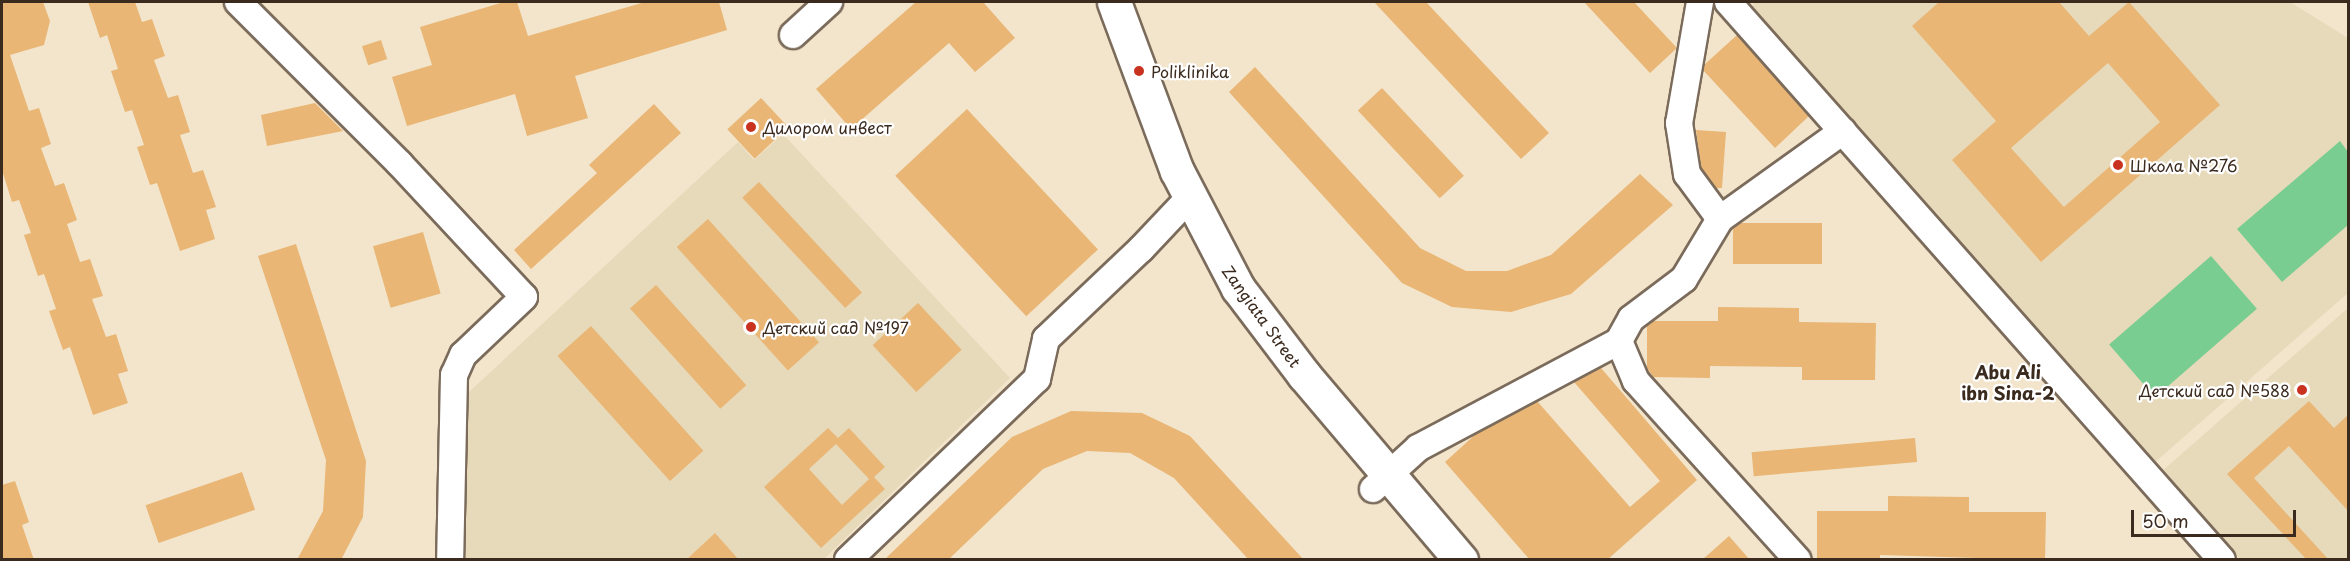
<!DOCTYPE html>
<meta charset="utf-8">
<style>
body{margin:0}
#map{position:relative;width:2350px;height:561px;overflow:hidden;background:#f2e5cb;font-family:"Playpen Sans",sans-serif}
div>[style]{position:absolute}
.built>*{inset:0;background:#e7daba}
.green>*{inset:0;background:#7acd90;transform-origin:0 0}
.building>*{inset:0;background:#e9b675;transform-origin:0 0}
.roads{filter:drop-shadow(2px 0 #7b6b5b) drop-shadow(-2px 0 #7b6b5b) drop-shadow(0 2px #7b6b5b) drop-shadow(0 -2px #7b6b5b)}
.street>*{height:26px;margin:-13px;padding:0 13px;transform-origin:13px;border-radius:13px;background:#fff}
.secondary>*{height:33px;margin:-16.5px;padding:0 16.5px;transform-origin:16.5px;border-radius:16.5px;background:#fff}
.dots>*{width:16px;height:16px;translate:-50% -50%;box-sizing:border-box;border:3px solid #fff;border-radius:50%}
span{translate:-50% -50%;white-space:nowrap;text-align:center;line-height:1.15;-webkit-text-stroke:4.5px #fff;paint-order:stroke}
.poi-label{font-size:16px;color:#3b2a1e}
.left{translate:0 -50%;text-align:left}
.right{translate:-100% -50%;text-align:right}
.street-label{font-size:16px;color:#3b2a1e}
.neighbourhood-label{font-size:18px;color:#3b2a1e;font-weight:700}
.frame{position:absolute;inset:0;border:3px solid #3b2a1e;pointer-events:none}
.scale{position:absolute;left:2131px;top:510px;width:165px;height:27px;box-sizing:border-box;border:3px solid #3b2a1e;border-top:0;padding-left:8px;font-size:18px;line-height:21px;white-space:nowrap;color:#3b2a1e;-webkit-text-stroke:4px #fff;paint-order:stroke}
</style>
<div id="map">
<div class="built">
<div style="clip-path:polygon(1754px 2px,2290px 2px,2348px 38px,2348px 293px,2153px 464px,1752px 12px)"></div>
<div style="clip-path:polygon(783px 134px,1010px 378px,824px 559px,460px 560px,469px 392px,738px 142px,754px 160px)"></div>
<div style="clip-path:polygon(2348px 308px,2348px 559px,2240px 559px,2161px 472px)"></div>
</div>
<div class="green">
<div style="clip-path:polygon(2340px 141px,2348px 152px,2348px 225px,2282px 282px,2237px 229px)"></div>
<div style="left:2211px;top:256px;width:70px;height:135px;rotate:49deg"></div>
</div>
<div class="building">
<div style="clip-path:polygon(2px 2px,43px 2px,50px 21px,44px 45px,10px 55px,29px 111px,39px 108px,51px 144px,41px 148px,55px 186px,64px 183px,77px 220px,67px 224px,80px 262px,90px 259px,103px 296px,92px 299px,106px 337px,116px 334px,128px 371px,118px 374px,128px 403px,93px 415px,70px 347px,63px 350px,49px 311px,56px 309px,44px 274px,38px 276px,24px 235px,31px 233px,19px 200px,12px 202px,2px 170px)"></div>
<div style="clip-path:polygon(88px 2px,135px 2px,142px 22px,152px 19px,165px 56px,154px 60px,168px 98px,178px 95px,190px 132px,180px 135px,193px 173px,203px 170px,216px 207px,206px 210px,215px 239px,180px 251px,157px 183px,150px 185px,137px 147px,144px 145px,132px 110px,125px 112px,111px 71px,118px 69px,107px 35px,100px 38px)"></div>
<div style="clip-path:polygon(504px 2px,517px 2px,528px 36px,645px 2px,719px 2px,727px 30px,575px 76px,588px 118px,527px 136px,515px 94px,407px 126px,392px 77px,432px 65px,420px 27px)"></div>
<div style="clip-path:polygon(916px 2px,983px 2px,1015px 38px,975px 72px,949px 43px,851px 129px,816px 89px)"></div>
<div style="clip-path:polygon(1374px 2px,1426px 2px,1549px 133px,1521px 159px)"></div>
<div style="clip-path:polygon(1584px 2px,1634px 2px,1677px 48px,1650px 73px)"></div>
<div style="clip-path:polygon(evenodd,1939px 2px,2059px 2px,2089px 36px,2129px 2px,2220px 105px,2041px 262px,1952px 160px,1996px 121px,1912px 26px,1939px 2px,2108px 63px,2160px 122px,2064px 207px,2011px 148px,2108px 63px)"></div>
<div style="clip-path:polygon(1737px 35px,1809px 116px,1775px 148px,1703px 70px,1704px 65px)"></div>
<div style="left:381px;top:40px;width:20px;height:20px;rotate:72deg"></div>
<div style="clip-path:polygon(1255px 67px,1420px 248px,1466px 271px,1507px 271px,1551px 255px,1640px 174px,1673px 205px,1571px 294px,1511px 312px,1452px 307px,1402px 283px,1229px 92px)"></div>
<div style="left:1382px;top:88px;width:120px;height:33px;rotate:47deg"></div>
<div style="left:761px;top:98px;width:40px;height:46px;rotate:47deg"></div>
<div style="clip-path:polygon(315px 103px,343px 131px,267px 146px,261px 115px)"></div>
<div style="clip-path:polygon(654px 104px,681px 133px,531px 269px,514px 250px,597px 173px,589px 165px)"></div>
<div style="left:967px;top:109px;width:192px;height:98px;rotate:47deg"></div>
<div style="clip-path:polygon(1696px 130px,1726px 132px,1722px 188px,1716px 188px,1701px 168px)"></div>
<div style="left:759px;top:182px;width:151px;height:23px;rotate:47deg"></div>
<div style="left:708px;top:219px;width:166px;height:42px;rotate:48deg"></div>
<div style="clip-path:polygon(1741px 223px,1822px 223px,1822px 264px,1733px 264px,1733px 228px)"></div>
<div style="left:423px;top:232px;width:64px;height:52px;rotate:74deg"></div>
<div style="clip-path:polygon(296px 244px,366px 461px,363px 517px,341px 560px,297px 560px,323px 511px,326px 460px,258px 256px)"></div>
<div style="left:656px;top:285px;width:135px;height:35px;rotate:48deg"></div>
<div style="left:918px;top:303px;width:64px;height:62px;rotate:47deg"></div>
<div style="clip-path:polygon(1718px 307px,1799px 308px,1799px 322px,1876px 323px,1875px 380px,1802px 380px,1802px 367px,1710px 366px,1710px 378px,1653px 377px,1647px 368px,1647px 326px,1653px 321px,1718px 321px)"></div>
<div style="left:591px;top:326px;width:168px;height:45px;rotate:48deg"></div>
<div style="clip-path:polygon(1601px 368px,1697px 480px,1607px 560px,1530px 560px,1445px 462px,1477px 433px,1537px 401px,1630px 507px,1660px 481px,1574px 382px)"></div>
<div style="clip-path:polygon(2309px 401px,2334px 428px,2349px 414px,2349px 512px,2289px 446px,2254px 478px,2329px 560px,2307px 560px,2227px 474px)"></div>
<div style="clip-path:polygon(1071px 411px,1142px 413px,1190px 436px,1304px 560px,1249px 560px,1174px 478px,1130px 453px,1087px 451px,1043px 469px,948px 560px,884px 560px,1012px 437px)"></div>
<div style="clip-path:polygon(evenodd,828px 428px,838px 438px,849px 428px,885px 467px,874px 477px,885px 489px,821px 548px,764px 487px,828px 428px,836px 444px,869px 479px,842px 505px,809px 469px,836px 444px)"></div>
<div style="left:1915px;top:438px;width:24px;height:164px;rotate:85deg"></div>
<div style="left:242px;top:472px;width:40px;height:102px;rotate:71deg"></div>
<div style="clip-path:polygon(15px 481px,29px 522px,22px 525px,34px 560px,2px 560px,2px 485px)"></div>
<div style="clip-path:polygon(1888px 496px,1969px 497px,1969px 512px,2046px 512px,2045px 560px,1880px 555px,1880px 560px,1817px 560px,1817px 511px,1888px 511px)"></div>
<div style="clip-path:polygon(715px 533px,739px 560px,686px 560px)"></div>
<div style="clip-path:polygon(1729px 536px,1750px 560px,1702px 560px)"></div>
</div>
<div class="roads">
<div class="street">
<div style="left:238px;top:2px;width:228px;rotate:45deg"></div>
<div style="left:399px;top:163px;width:183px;rotate:47deg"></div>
<div style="left:524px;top:297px;width:84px;rotate:136.4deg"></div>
<div style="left:463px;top:355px;width:22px;rotate:114deg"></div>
<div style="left:454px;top:375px;width:185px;rotate:91.2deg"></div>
<div style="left:1700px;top:2px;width:123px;rotate:99.8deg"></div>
<div style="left:1679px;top:123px;width:52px;rotate:81.1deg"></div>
<div style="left:1687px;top:174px;width:56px;rotate:53.7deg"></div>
<div style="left:1720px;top:219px;width:70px;rotate:121deg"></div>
<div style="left:1684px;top:279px;width:66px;rotate:143deg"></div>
<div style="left:1631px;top:319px;width:25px;rotate:119deg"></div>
<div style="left:1619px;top:341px;width:43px;rotate:67deg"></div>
<div style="left:1636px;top:381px;width:241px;rotate:47.9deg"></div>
<div style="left:1728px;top:2px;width:745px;rotate:48.48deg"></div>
<div style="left:793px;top:35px;width:49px;rotate:-42.5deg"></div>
<div style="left:1720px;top:219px;width:151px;rotate:-35.6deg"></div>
<div style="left:1373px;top:489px;width:61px;rotate:-42.3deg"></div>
<div style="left:1418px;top:448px;width:228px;rotate:-28deg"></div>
<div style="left:848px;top:560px;width:262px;rotate:-43.8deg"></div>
<div style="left:1037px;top:379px;width:41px;rotate:-77.3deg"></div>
<div style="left:1046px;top:339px;width:131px;rotate:-43.5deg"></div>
<div style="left:1141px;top:249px;width:70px;rotate:-46.7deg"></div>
</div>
<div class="secondary">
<div style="left:1114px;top:2px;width:180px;rotate:69.6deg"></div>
<div style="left:1177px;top:171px;width:132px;rotate:62.5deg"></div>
<div style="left:1238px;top:288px;width:109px;rotate:52.8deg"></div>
<div style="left:1304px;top:375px;width:243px;rotate:49.7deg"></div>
</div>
</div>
<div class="dots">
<div style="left:1139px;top:71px;background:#c8321e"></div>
<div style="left:751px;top:127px;background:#c8321e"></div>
<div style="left:2118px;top:165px;background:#c8321e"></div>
<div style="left:751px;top:327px;background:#c8321e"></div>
<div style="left:2302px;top:390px;background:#c8321e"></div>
</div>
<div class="poi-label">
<span class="left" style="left:1151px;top:71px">Poliklinika</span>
<span class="left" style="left:763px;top:127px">Дилором инвест</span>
<span class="left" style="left:2130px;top:165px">Школа №276</span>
<span class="left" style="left:763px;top:327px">Детский сад №197</span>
<span class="right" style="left:2290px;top:390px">Детский сад №588</span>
</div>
<div class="street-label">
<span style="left:1262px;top:316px;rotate:54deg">Zangiata Street</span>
</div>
<div class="neighbourhood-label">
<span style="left:2008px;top:383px">Abu Ali<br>ibn Sina-2</span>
</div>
<div class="frame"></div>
<div class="scale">50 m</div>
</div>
